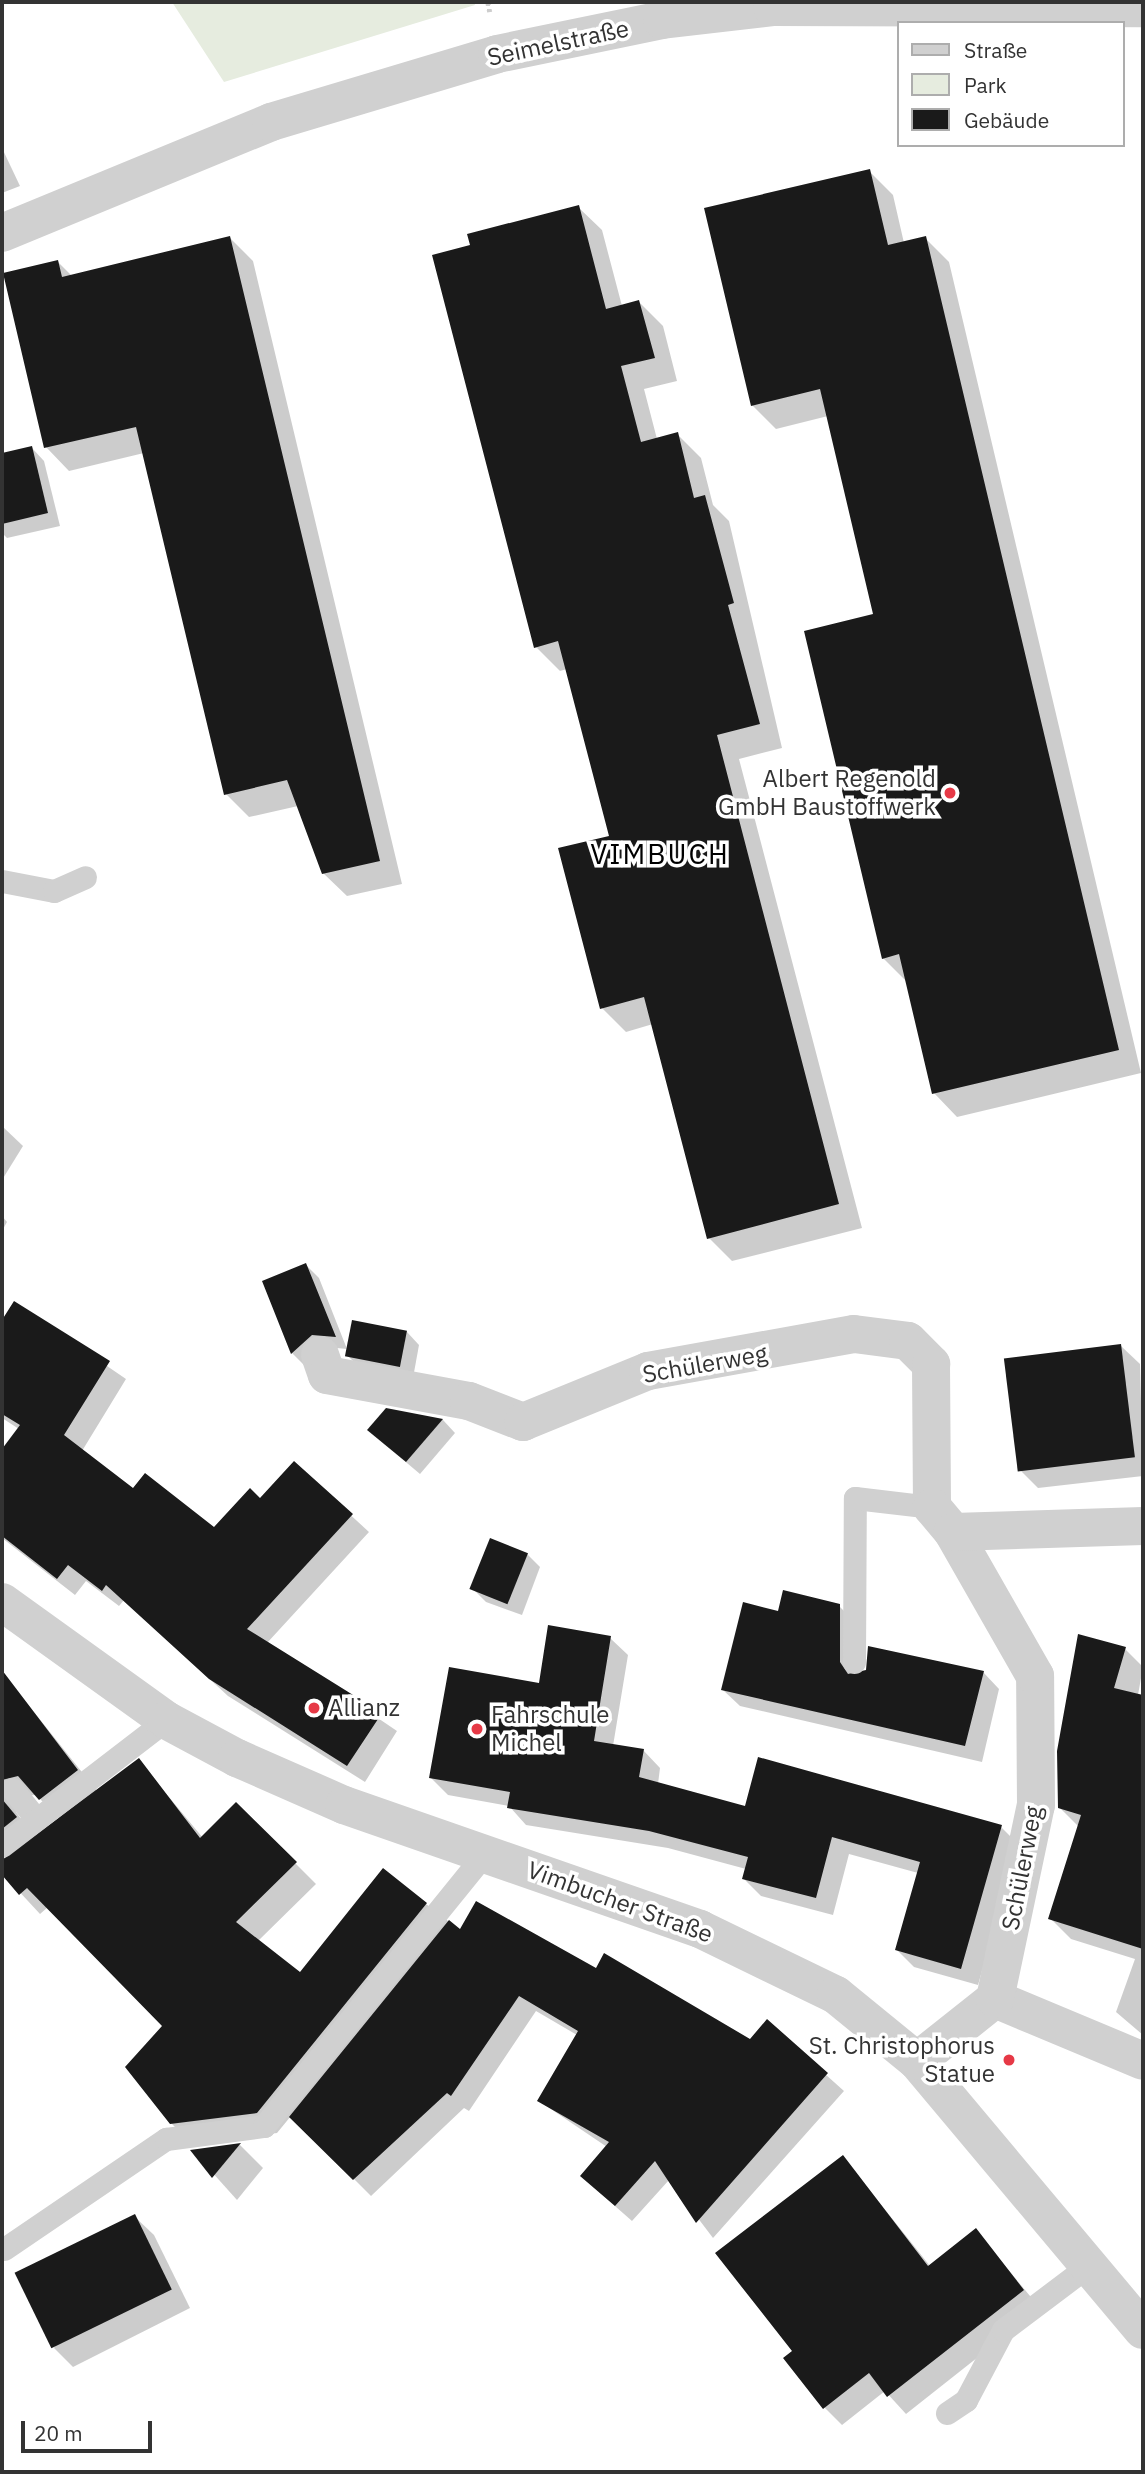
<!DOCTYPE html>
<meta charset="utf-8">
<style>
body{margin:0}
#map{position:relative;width:1145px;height:2474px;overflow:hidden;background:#fff;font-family:"IBM Plex Sans",sans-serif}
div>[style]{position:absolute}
.green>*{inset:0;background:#e6ecdf}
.shadow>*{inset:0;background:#0003}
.building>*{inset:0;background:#1a1a1a;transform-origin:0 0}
.path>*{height:4.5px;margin-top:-2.25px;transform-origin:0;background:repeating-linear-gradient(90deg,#cdcdcd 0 3.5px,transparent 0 7px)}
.lane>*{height:23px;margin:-11.5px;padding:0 11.5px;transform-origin:11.5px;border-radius:11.5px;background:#d0d0d0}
.street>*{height:38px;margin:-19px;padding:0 19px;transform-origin:19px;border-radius:19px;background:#d0d0d0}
.dots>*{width:19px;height:19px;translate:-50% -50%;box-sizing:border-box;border:4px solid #fff;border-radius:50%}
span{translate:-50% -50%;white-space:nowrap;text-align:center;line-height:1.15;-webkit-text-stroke:7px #fff;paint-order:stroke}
.street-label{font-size:24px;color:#333}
.poi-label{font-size:24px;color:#333}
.right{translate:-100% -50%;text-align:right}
.left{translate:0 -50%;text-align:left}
.quarter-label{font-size:28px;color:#000;letter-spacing:2px}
.frame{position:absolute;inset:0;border:4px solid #333;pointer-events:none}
.legend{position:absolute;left:897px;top:21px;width:228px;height:126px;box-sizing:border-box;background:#fff;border:2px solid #adadad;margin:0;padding:9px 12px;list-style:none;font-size:21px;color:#333}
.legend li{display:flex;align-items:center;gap:14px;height:35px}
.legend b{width:35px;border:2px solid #adadad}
.scale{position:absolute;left:21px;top:2421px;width:131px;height:32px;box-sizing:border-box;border:4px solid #333;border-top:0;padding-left:9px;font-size:21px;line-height:24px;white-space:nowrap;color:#333;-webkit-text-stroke:5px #fff;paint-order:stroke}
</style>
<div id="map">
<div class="green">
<div style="clip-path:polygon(172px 2px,474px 2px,475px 5px,224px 82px)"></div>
</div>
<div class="shadow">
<div style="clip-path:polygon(2px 148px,20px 186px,2px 193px)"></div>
<div style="clip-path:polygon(869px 171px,893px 195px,904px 243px,925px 238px,949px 262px,1141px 1073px,957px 1117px,934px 1093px,907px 982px,883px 958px,875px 616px,828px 416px,776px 429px,752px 405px)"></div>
<div style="clip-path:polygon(578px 207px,602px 230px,622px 306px,639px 302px,663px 326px,677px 381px,644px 389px,657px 439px,677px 434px,701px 458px,713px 505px,729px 521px,782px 748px,739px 759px,862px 1228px,732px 1261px,709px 1238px,653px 1024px,626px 1032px,602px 1008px,611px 837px,567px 669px,560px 671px,536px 647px,472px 247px)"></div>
<div style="clip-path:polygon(230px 238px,253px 261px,402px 884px,347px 896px,323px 873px,298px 806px,249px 817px,226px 794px,144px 453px,69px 471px,46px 447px,58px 262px,72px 276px)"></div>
<div style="clip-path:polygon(32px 448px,44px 461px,60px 526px,7px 538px,2px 533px,2px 455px)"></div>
<div style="clip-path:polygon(2px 1126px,23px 1146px,2px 1180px)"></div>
<div style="clip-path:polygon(2px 1216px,7px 1222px,2px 1231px)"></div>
<div style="clip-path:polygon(306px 1265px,319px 1278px,347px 1349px,326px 1347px,305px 1366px,292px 1353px,264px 1282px)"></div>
<div style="clip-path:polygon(15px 1303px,126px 1379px,82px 1451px,134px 1490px,214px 1529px,260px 1500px,294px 1463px,369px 1532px,267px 1643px,397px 1731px,365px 1782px,228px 1696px,124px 1600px,119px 1606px,86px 1581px,75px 1595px,2px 1538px,2px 1452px,19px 1429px,2px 1418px,2px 1324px)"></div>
<div style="clip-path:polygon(407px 1332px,419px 1345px,413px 1378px,360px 1368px,347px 1355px)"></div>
<div style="clip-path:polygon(1121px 1346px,1140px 1364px,1143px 1476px,1038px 1488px,1019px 1469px)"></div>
<div style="clip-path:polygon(387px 1410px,443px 1420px,455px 1433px,420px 1474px,382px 1442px)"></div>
<div style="clip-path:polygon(527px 1554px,540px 1567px,522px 1615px,486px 1602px,473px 1589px)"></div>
<div style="clip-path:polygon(839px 1606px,856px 1623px,856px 1674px,983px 1672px,999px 1689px,982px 1762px,740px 1706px,723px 1690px,779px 1613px)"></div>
<div style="clip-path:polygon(610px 1638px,628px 1655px,613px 1746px,643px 1750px,660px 1768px,658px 1784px,747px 1808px,1001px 1827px,1018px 1844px,978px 1985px,914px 1967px,897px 1950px,918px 1873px,849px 1854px,833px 1915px,761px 1896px,744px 1879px,746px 1869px,668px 1848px,526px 1825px,509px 1806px,448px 1795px,431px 1778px,540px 1685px)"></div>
<div style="clip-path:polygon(1125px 1649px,1143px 1667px,1138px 1695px,1143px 1697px,1143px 2035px,1116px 2012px,1135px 1959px,1071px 1939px,1050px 1918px,1079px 1827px,1059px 1807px)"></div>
<div style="clip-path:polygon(evenodd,2px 1672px,97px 1791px,139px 1761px,203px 1838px,236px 1804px,316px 1884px,258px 1941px,300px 1974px,426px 1904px,461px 1931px,597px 1970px,751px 2041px,767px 2022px,844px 2091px,713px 2238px,669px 2180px,632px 2221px,599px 2192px,607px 2147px,539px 2101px,577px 2035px,536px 2011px,469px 2111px,464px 2108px,371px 2196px,291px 2116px,277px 2133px,192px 2144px,171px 2123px,164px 2026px,48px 1907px,40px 1914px,2px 1873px,10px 1856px,2px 1847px,2px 1672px,36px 1795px,60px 1819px,35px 1838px,16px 1812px,22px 1796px,36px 1795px)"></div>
<div style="clip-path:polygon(240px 2145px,263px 2168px,237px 2200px,193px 2151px)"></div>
<div style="clip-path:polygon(843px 2157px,930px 2266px,976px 2231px,1040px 2308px,906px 2414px,885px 2391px,842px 2425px,825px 2408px)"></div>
<div style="clip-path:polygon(135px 2217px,154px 2235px,190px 2308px,73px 2367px,54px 2348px)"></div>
</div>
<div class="building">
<div style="clip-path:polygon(870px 169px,888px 245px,926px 236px,1119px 1050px,932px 1094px,899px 954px,882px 959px,804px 631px,873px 614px,820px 389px,751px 406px,704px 208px)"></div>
<div style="clip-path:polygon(579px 205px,606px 309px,639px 300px,655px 358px,621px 366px,641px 442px,678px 432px,694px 498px,705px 495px,734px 603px,728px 605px,760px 724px,717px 735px,839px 1204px,707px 1239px,644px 997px,600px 1009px,558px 848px,609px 836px,558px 641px,534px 648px,432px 255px,470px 245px,467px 234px)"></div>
<div style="clip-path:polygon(230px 236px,380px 861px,322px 874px,287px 780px,224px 795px,136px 427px,44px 448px,3px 273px,58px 260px,62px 277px)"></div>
<div style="clip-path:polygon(32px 446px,48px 513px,2px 524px,2px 453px)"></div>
<div style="clip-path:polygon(306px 1263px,336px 1337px,312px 1335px,291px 1354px,262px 1281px)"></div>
<div style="clip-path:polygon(14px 1301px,110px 1361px,64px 1435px,133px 1488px,145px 1473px,214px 1527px,250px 1488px,260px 1498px,294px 1461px,353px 1514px,247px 1629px,382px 1713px,347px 1766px,209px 1679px,106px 1585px,102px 1591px,68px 1565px,57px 1579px,2px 1536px,2px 1449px,20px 1425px,2px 1414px,2px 1320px)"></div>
<div style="left:352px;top:1320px;width:56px;height:37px;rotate:11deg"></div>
<div style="left:1121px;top:1344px;width:114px;height:118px;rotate:83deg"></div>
<div style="clip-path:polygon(386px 1408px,443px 1419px,406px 1462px,367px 1430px)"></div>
<div style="left:490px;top:1538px;width:41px;height:55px;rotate:22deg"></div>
<div style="clip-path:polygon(783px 1590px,840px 1604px,840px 1662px,848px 1674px,866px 1670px,868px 1646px,984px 1671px,965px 1746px,721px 1690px,743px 1602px,778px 1611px)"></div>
<div style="clip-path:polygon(548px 1625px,611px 1636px,594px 1741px,644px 1749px,639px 1777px,745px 1806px,758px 1757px,1002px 1825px,961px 1969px,895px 1950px,920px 1862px,832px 1837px,816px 1898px,742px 1879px,748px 1857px,649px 1831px,507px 1808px,510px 1792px,429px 1778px,449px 1667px,539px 1683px)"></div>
<div style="clip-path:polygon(1078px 1634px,1126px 1647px,1114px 1688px,1143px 1695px,1143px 1949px,1048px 1919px,1081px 1815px,1058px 1808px,1057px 1751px)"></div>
<div style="clip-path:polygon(2px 1670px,78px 1770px,39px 1800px,18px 1776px,2px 1780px)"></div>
<div style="clip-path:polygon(139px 1758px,200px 1838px,236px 1802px,297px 1862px,236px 1922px,300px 1972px,383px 1868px,427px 1903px,257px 2113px,170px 2124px,125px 2067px,162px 2026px,27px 1888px,19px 1895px,2px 1875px,2px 1860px)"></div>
<div style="clip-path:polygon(2px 1799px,17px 1817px,2px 1829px)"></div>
<div style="clip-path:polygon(476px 1901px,596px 1968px,604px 1953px,750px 2039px,767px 2019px,828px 2073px,696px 2223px,655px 2161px,615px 2206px,580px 2176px,609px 2142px,537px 2101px,578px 2031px,519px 1996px,451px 2096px,447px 2093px,353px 2180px,289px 2117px,449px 1920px,460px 1929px)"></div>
<div style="clip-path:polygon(241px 2143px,212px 2178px,190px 2150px)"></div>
<div style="clip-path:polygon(843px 2155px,928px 2266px,976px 2228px,1024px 2290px,887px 2397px,869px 2373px,823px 2409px,783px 2358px,792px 2351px,715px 2253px)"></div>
<div style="left:135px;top:2214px;width:84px;height:134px;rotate:64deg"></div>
</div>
<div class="path">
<div style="left:488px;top:2px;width:10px;rotate:79deg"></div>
</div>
<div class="lane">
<div style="left:2px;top:881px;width:53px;rotate:10.9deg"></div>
<div style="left:54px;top:891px;width:34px;rotate:-24deg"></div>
<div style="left:854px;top:1662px;width:164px;rotate:-89.7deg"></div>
<div style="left:855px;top:1498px;width:78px;rotate:6.7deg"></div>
<div style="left:12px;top:1789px;width:38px;rotate:51deg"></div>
<div style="left:2px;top:1846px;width:207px;rotate:-37.5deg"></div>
<div style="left:4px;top:2249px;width:196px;rotate:-34.2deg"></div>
<div style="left:166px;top:2139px;width:99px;rotate:-7.6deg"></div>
<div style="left:264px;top:2126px;width:353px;rotate:-51deg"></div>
<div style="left:947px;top:2413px;width:23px;rotate:-34deg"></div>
<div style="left:966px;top:2400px;width:79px;rotate:-62.1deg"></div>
<div style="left:1003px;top:2330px;width:106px;rotate:-37deg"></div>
</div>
<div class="street">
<div style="left:2px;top:233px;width:291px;rotate:-22.4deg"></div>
<div style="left:271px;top:122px;width:236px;rotate:-16.7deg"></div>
<div style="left:497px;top:54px;width:168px;rotate:-11.6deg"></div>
<div style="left:662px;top:20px;width:111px;rotate:-6.7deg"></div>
<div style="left:772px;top:7px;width:371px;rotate:0.2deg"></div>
<div style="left:320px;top:1355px;width:21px;rotate:71deg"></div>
<div style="left:327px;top:1375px;width:144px;rotate:10.4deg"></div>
<div style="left:469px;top:1401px;width:58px;rotate:21.3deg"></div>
<div style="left:523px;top:1422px;width:135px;rotate:-22.2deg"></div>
<div style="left:648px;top:1371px;width:209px;rotate:-10.2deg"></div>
<div style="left:854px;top:1334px;width:54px;rotate:7.4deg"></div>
<div style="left:908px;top:1341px;width:33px;rotate:45deg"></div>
<div style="left:931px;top:1364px;width:143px;rotate:89.6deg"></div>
<div style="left:932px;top:1507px;width:33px;rotate:50deg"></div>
<div style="left:2px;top:1602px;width:202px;rotate:35.7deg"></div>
<div style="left:166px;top:1720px;width:81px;rotate:28.2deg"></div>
<div style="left:237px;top:1758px;width:117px;rotate:23.7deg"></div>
<div style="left:344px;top:1805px;width:377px;rotate:19.2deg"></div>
<div style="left:700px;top:1929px;width:151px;rotate:25.9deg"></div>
<div style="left:836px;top:1995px;width:104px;rotate:39.2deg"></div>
<div style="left:917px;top:2061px;width:351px;rotate:50deg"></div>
<div style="left:995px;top:1999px;width:160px;rotate:22.7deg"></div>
<div style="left:917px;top:2061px;width:100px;rotate:-38.5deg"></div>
<div style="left:995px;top:1999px;width:198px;rotate:-78.1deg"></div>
<div style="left:1036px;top:1805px;width:129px;rotate:-90.4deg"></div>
<div style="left:1035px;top:1676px;width:166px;rotate:-119.7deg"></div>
<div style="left:953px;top:1532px;width:190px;rotate:-1.8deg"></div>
</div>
<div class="dots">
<div style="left:950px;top:793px;background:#e63946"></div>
<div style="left:314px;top:1708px;background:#e63946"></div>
<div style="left:477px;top:1729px;background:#e63946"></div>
<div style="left:1009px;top:2060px;background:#e63946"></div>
</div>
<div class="street-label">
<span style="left:558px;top:43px;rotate:-12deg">Seimelstraße</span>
<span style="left:705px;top:1364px;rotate:-10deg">Schülerweg</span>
<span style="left:1022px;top:1868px;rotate:-79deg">Schülerweg</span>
<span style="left:620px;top:1902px;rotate:20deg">Vimbucher Straße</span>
</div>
<div class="poi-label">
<span class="right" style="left:936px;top:793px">Albert Regenold<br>GmbH Baustoffwerk</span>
<span class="left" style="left:328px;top:1708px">Allianz</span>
<span class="left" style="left:491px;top:1729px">Fahrschule<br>Michel</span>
<span class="right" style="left:995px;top:2060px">St. Christophorus<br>Statue</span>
</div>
<div class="quarter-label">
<span style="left:660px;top:854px">VIMBUCH</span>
</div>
<div class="frame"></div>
<ul class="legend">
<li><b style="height:9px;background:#d0d0d0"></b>Straße</li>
<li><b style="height:19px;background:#e6ecdf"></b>Park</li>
<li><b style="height:19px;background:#1a1a1a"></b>Gebäude</li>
</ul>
<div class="scale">20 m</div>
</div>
